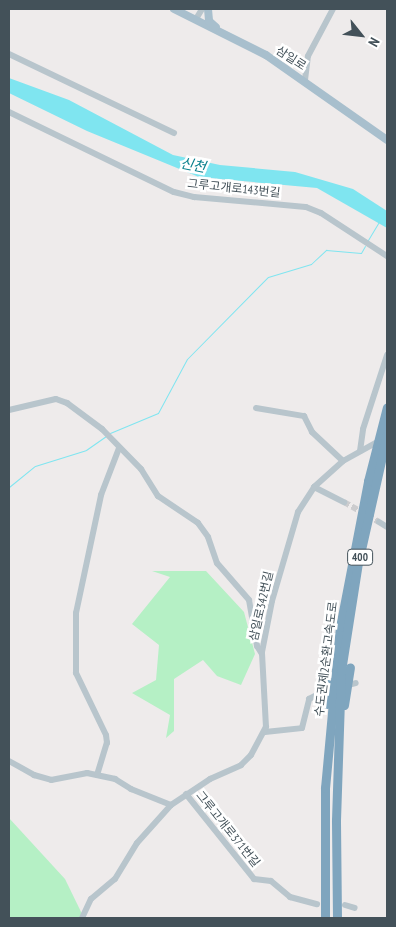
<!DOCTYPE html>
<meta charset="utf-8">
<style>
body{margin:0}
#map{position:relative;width:396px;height:927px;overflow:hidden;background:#eeebeb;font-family:"PT Sans Narrow","Noto Sans KR",sans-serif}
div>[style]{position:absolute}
.green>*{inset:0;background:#b5f0c5}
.water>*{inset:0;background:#7fe5f0}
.stream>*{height:1px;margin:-0.5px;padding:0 0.5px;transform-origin:0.5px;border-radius:0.5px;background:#7fe5f0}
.minor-tunnel>*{height:6px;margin-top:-3px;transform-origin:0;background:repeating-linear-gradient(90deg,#ccccce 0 6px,transparent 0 9px)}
.minor>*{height:6px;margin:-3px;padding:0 3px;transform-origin:3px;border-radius:3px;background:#b8c5cc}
.major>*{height:8px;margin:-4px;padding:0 4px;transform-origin:4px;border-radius:4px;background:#a8bfcd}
.highway>*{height:9px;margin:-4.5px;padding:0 4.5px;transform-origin:4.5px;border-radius:4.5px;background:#7fa5be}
span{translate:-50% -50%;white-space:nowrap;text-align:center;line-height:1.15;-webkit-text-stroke:5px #fff;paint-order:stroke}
.shield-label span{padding:1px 4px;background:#fff;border:1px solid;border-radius:4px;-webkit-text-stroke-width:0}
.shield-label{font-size:11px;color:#435159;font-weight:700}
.street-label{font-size:12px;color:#435159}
.water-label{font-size:14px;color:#077f8c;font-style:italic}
.frame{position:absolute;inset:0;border:10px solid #435159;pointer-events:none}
.north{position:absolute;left:336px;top:10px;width:50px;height:50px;-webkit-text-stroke:4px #fff;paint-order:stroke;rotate:119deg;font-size:14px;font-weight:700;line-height:20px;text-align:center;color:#435159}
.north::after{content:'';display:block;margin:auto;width:18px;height:22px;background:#435159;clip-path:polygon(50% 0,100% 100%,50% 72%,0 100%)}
</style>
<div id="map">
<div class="green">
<div style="clip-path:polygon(152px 571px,206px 571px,244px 612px,255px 654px,241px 685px,217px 676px,203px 660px,174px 679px,174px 731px,166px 738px,170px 715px,132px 693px,156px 680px,159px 645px,132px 624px,170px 577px)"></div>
<div style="clip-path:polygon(9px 818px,65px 879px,84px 918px,9px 918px)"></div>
</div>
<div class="water">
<div style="clip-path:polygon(9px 78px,69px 100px,173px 155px,220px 165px,295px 172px,353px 189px,387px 211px,387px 228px,317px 188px,199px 177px,87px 131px,9px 93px)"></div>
</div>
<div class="stream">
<div style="left:368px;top:240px;width:21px;rotate:-59deg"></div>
<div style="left:110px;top:433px;width:52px;rotate:-22.6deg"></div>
<div style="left:158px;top:413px;width:61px;rotate:-61.8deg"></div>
<div style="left:187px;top:359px;width:115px;rotate:-45.4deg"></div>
<div style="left:268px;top:277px;width:45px;rotate:-16.8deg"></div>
<div style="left:311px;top:264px;width:21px;rotate:-43deg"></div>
<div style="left:326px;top:250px;width:35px;rotate:5deg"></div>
<div style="left:361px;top:253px;width:8px;rotate:-60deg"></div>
<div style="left:9px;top:487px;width:33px;rotate:-39deg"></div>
<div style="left:35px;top:466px;width:53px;rotate:-17.4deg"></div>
<div style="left:86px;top:450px;width:24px;rotate:-35deg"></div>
</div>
<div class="minor-tunnel">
<div style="left:344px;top:502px;width:40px;rotate:29.7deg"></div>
</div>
<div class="minor">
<div style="left:196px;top:19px;width:12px;rotate:-59deg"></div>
<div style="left:9px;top:54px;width:183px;rotate:25.6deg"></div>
<div style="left:305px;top:80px;width:24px;rotate:-83deg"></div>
<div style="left:308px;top:56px;width:53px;rotate:-62deg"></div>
<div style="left:9px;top:112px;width:183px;rotate:25.9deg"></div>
<div style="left:174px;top:192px;width:21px;rotate:14deg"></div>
<div style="left:194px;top:197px;width:112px;rotate:5.1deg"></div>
<div style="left:306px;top:207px;width:16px;rotate:22deg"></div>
<div style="left:321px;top:213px;width:79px;rotate:33.1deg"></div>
<div style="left:256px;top:408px;width:49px;rotate:9.5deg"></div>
<div style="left:304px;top:416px;width:18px;rotate:63deg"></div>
<div style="left:312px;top:432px;width:42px;rotate:43.1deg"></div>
<div style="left:9px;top:410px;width:48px;rotate:-13.2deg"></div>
<div style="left:56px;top:399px;width:12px;rotate:20deg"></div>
<div style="left:67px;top:403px;width:44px;rotate:36.6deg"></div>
<div style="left:102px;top:429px;width:56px;rotate:45.7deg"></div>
<div style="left:141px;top:469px;width:32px;rotate:58deg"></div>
<div style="left:158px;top:496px;width:48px;rotate:34deg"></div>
<div style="left:198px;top:523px;width:17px;rotate:54deg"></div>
<div style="left:208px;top:537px;width:28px;rotate:71deg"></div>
<div style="left:217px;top:563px;width:49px;rotate:49.1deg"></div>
<div style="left:249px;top:600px;width:47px;rotate:80.1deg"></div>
<div style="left:257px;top:646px;width:9px;rotate:58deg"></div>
<div style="left:360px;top:451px;width:22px;rotate:-82deg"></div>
<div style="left:363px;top:429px;width:78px;rotate:-72deg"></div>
<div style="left:314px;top:487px;width:34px;rotate:27deg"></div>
<div style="left:379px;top:522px;width:9px;rotate:32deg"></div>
<div style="left:344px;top:686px;width:12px;rotate:-14deg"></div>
<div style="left:265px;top:732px;width:37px;rotate:-6deg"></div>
<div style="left:302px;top:728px;width:30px;rotate:-76deg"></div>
<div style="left:309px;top:699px;width:22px;rotate:-27deg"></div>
<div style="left:9px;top:761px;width:29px;rotate:29deg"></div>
<div style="left:34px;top:775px;width:18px;rotate:16deg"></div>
<div style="left:51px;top:780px;width:37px;rotate:-11deg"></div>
<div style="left:87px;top:773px;width:29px;rotate:12deg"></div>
<div style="left:115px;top:779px;width:19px;rotate:32deg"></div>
<div style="left:131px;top:789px;width:43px;rotate:21.8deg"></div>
<div style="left:171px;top:805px;width:47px;rotate:-33.7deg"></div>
<div style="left:210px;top:779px;width:34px;rotate:-24deg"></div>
<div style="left:241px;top:765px;width:14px;rotate:-45deg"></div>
<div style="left:251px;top:755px;width:32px;rotate:-62deg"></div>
<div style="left:266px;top:727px;width:75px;rotate:-93.1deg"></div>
<div style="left:262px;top:652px;width:52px;rotate:-78.9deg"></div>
<div style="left:272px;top:601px;width:93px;rotate:-73.7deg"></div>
<div style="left:298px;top:512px;width:30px;rotate:-57deg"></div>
<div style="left:314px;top:487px;width:39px;rotate:-42deg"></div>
<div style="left:343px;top:461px;width:41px;rotate:-29.1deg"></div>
<div style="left:97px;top:775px;width:34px;rotate:-73deg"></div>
<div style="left:107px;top:743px;width:8px;rotate:-97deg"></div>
<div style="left:106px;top:735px;width:69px;rotate:-115.8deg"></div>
<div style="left:76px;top:673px;width:60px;rotate:-90deg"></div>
<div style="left:76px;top:613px;width:121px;rotate:-78deg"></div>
<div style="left:101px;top:495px;width:50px;rotate:-69deg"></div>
<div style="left:186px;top:794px;width:109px;rotate:51.3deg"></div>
<div style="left:254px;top:879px;width:17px;rotate:7deg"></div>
<div style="left:271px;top:881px;width:25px;rotate:40deg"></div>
<div style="left:290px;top:897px;width:28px;rotate:15deg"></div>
<div style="left:345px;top:905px;width:10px;rotate:17deg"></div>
<div style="left:82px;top:918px;width:21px;rotate:-65deg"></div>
<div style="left:91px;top:899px;width:31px;rotate:-40deg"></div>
<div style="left:115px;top:879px;width:42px;rotate:-58.6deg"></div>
<div style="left:137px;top:843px;width:51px;rotate:-48.2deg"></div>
</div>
<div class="major">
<div style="left:174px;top:9px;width:103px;rotate:26.6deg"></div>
<div style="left:266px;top:55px;width:148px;rotate:35.1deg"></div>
<div style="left:208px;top:9px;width:12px;rotate:85deg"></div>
<div style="left:209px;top:21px;width:9px;rotate:41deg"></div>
</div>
<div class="highway">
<div style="left:327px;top:704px;width:20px;rotate:-87deg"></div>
<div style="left:344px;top:705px;width:38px;rotate:-81deg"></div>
<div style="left:325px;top:918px;width:130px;rotate:-90deg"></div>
<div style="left:325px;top:788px;width:162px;rotate:-84.7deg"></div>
<div style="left:340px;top:627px;width:149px;rotate:-79.1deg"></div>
<div style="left:368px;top:481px;width:76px;rotate:-75.6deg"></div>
<div style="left:337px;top:918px;width:98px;rotate:-90.6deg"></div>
<div style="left:336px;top:820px;width:149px;rotate:-88.1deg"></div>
<div style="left:341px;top:671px;width:109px;rotate:-81.1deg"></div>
<div style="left:358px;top:563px;width:132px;rotate:-77.3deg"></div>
</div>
<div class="shield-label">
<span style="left:360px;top:557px">400</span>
</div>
<div class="street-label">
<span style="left:291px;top:58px;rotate:33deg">삼일로</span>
<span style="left:234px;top:188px;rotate:6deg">그루고개로143번길</span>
<span style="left:261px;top:606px;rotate:-77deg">삼일로342번길</span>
<span style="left:326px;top:659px;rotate:-83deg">수도권제2순환고속도로</span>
<span style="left:228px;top:829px;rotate:51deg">그루고개로371번길</span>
</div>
<div class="water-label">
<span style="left:193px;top:165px;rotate:11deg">신천</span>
</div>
<div class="frame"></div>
<div class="north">N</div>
</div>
